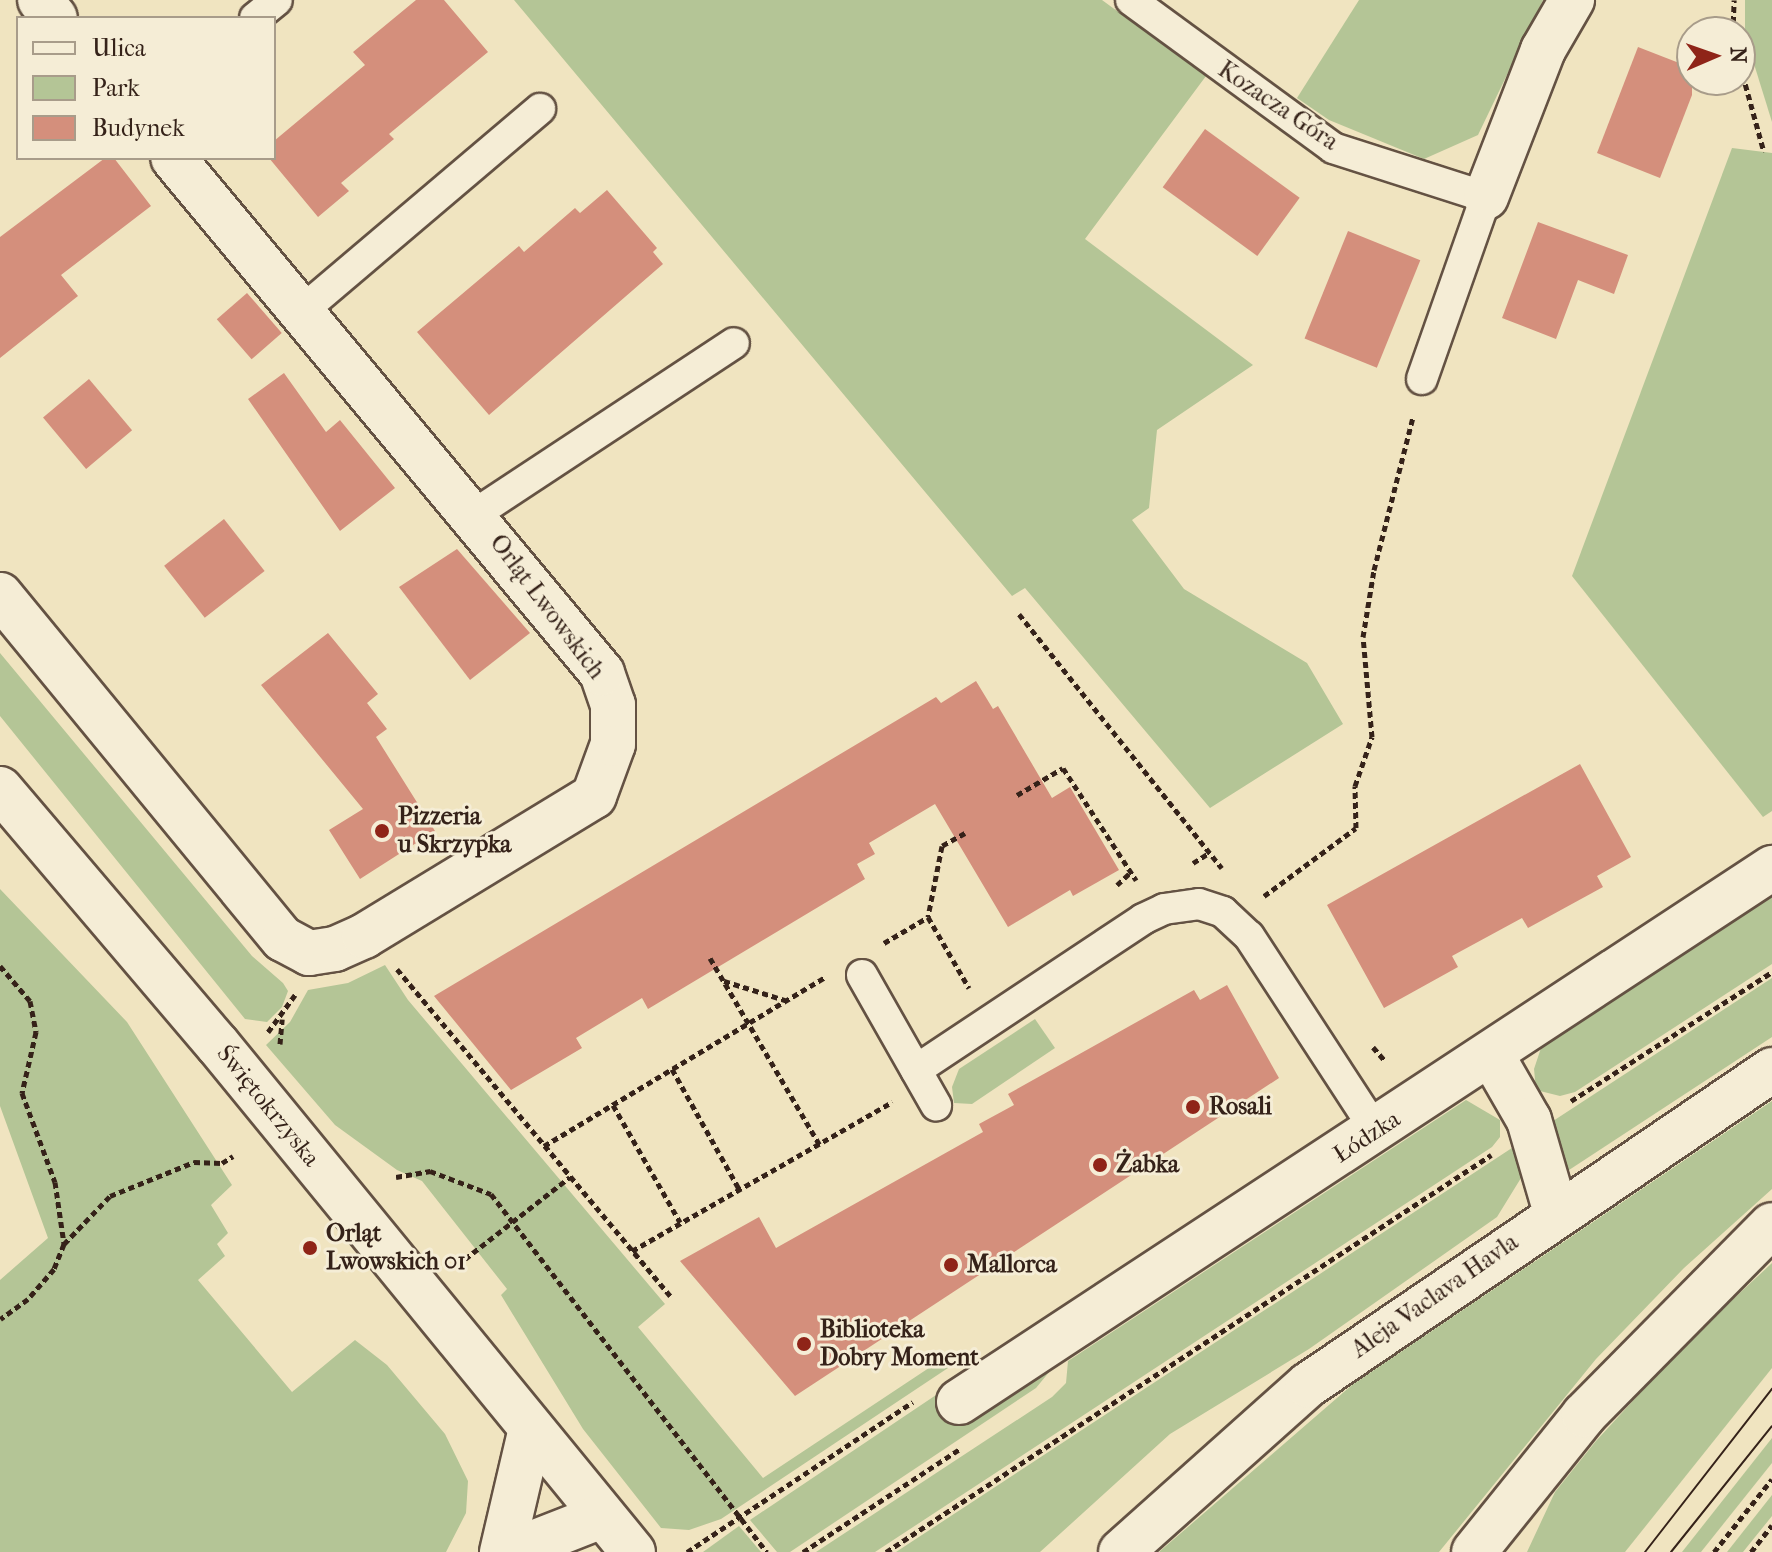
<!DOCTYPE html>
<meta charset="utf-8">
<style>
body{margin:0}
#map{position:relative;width:1772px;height:1552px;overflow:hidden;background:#f0e4c0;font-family:"IM FELL French Canon",serif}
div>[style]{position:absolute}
.green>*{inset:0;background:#b4c596}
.building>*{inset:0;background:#d48f7c;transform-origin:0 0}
.path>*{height:5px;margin-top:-2.5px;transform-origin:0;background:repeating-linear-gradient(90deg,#352219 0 6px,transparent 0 10px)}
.roads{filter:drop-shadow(2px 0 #645243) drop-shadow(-2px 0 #645243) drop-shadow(0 2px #645243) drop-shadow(0 -2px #645243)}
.service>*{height:30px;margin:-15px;padding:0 15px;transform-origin:15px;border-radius:15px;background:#f5edd6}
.minor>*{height:44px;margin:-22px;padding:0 22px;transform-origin:22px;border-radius:22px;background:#f5edd6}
.secondary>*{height:44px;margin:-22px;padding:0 22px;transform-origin:22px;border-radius:22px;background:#f5edd6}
.tram>*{height:2px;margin:-1px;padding:0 1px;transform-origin:1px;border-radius:1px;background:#352219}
.dots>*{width:22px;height:22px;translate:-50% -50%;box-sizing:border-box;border:4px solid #f5edd6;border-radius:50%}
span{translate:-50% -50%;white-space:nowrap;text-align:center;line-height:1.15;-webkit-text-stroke:6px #f5edd6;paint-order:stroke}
.street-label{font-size:24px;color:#352219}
.poi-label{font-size:24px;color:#352219;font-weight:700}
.left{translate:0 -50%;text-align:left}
.legend{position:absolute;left:16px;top:16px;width:260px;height:144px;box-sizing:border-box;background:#f5edd6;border:2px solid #a89c8a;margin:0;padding:10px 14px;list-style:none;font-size:24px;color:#352219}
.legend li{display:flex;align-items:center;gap:16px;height:40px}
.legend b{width:40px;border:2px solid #a89c8a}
.north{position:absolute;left:1676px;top:16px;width:80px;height:80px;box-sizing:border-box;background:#f5edd6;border:2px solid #a89c8a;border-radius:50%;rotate:88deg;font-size:22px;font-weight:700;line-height:32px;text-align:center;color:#352219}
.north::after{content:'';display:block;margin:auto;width:28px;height:36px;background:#8f2418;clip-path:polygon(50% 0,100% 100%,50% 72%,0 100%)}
</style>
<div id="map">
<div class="green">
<div style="clip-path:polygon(514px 0,1102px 0,1206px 76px,1085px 239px,1253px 365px,1157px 430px,1149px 508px,1132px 520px,1184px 589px,1307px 663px,1343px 724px,1210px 808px,1025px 588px,1012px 596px)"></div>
<div style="clip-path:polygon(1359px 0,1543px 0,1478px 135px,1424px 159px,1329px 120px,1297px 98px)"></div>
<div style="clip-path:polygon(1745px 0,1772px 0,1772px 122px,1745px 35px)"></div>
<div style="clip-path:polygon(1732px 148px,1772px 153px,1772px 811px,1763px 817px,1572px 576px)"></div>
<div style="clip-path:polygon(0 653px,252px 956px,283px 983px,288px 991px,282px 1007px,267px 1022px,245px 1019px,0 716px)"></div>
<div style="clip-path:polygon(0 889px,127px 1022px,232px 1185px,211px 1205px,228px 1233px,217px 1244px,225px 1256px,198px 1280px,292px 1392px,355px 1340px,387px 1365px,445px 1434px,468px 1481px,466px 1513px,446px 1552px,0 1552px,0 1280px,48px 1238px,0 1106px)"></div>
<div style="clip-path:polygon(1772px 893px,1772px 964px,1575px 1092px,1560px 1096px,1536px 1090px,1534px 1069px,1542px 1045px)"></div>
<div style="clip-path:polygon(385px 965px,408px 1000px,665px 1304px,638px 1327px,763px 1478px,953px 1352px,954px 1364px,721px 1519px,689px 1530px,661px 1528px,583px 1429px,501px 1295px,507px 1289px,422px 1181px,397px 1170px,335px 1125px,266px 1045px,290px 1022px,308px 990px,348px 983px)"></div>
<div style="clip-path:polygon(1772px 978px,1772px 1037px,1566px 1172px,1550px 1123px)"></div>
<div style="clip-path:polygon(1035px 1019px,1055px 1048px,972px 1104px,954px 1103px,952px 1087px,959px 1069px)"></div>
<div style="clip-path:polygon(1466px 1100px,1500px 1120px,1500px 1137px,1492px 1147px,875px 1552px,816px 1552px,1052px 1397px,1066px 1383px,1068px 1361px)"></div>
<div style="clip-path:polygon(1772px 1101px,1772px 1189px,1684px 1268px,1596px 1359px,1439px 1552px,1159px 1552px,1352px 1385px)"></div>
<div style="clip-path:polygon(1518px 1144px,1521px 1178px,1497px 1217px,1309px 1349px,1170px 1434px,1040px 1552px,896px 1552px)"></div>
<div style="clip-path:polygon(1772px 1263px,1772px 1368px,1625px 1552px,1527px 1552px,1555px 1492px,1596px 1441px,1685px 1344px)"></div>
<div style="clip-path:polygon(1050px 1371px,1036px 1388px,790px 1552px,777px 1552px,750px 1520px,939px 1393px,960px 1426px)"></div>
<div style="clip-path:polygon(1772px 1438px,1772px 1463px,1701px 1552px,1682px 1552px)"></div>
<div style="clip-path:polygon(1772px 1495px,1772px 1516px,1743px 1552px,1727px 1552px)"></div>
<div style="clip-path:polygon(739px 1526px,761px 1552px,703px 1552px)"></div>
</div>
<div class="building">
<div style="clip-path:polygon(416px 0,444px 0,488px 52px,389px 134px,394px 139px,341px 183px,349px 191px,318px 217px,269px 158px,274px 158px,274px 141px,365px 65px,353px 52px)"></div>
<div style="clip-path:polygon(1638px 47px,1692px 68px,1692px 95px,1660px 178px,1597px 153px)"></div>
<div style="left:1205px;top:129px;width:117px;height:72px;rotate:36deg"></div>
<div style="clip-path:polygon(105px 158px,114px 158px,151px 206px,61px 275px,78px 296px,0 358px,0 237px)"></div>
<div style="clip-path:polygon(607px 190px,657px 248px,653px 252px,663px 264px,489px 415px,417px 332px,519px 246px,524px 252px,575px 208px,580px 213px)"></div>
<div style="clip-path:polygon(1538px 222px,1628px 255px,1614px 294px,1578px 280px,1556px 339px,1502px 318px)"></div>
<div style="left:1348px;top:231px;width:78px;height:116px;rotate:22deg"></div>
<div style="left:247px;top:293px;width:53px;height:40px;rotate:49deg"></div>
<div style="clip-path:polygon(284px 373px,326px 432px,340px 420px,395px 488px,340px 531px,248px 399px)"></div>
<div style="left:89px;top:379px;width:67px;height:60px;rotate:50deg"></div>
<div style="left:224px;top:519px;width:66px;height:76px;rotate:52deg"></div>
<div style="clip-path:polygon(457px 549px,530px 633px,470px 680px,399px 587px)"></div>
<div style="clip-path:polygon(328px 633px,378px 694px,367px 703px,387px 729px,376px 737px,435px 831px,360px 879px,329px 830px,363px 809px,261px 685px)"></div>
<div style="clip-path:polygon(976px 681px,993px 709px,998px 706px,1052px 798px,1070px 787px,1119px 870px,1073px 896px,1070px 890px,1008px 927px,935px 804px,869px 843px,875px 854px,857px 864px,865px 879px,648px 1009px,642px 998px,576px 1038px,582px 1048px,511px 1090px,434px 996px,936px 697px,941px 703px)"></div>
<div style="clip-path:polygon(1580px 764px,1631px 857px,1597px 876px,1603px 887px,1528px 928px,1522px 918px,1452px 956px,1458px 967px,1384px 1008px,1327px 905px)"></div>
<div style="clip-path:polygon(1227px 985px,1279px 1078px,795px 1396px,680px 1261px,759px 1217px,776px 1248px,983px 1132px,979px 1124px,1014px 1105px,1008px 1094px,1194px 990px,1200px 1000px)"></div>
</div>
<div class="path">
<div style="left:1733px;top:32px;width:32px;rotate:-88deg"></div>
<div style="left:1740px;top:65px;width:90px;rotate:74.6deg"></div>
<div style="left:1019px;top:614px;width:325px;rotate:51.4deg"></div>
<div style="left:1017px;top:795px;width:53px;rotate:-30.4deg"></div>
<div style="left:1063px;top:768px;width:134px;rotate:56.9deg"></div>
<div style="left:965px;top:833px;width:26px;rotate:151deg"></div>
<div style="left:942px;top:846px;width:72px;rotate:101.2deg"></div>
<div style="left:928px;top:917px;width:82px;rotate:60deg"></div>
<div style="left:1193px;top:863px;width:19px;rotate:-32deg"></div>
<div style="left:1117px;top:885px;width:19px;rotate:-43deg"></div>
<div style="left:1264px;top:896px;width:114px;rotate:-36.5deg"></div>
<div style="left:1356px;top:828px;width:42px;rotate:-91.4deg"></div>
<div style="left:1355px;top:786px;width:52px;rotate:-70.9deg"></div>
<div style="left:1372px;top:737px;width:100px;rotate:-95.1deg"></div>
<div style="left:1363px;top:637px;width:68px;rotate:-80.7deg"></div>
<div style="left:1374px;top:570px;width:158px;rotate:-75.7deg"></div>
<div style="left:884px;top:943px;width:51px;rotate:-30.6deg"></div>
<div style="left:710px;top:958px;width:216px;rotate:59.6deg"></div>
<div style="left:0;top:966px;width:46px;rotate:49.4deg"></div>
<div style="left:30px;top:1001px;width:32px;rotate:79deg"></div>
<div style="left:36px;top:1032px;width:63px;rotate:102.9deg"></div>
<div style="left:22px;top:1093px;width:95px;rotate:69.7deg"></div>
<div style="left:55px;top:1182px;width:63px;rotate:81.7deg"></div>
<div style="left:64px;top:1244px;width:27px;rotate:112deg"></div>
<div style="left:54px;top:1269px;width:40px;rotate:131deg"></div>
<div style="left:28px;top:1299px;width:34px;rotate:144deg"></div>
<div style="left:397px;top:969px;width:426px;rotate:50.1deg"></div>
<div style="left:724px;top:981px;width:64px;rotate:17.3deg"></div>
<div style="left:268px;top:1032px;width:46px;rotate:-53.9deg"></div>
<div style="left:280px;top:1044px;width:25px;rotate:-85deg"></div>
<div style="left:1373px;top:1047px;width:18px;rotate:49deg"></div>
<div style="left:672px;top:1069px;width:137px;rotate:60.8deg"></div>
<div style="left:1571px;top:1101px;width:239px;rotate:-32.7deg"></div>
<div style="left:613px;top:1105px;width:135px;rotate:60.2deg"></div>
<div style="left:544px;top:1146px;width:327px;rotate:-31deg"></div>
<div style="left:396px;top:1177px;width:35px;rotate:-10deg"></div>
<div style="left:430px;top:1171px;width:65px;rotate:20.7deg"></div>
<div style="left:491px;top:1194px;width:452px;rotate:52.4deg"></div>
<div style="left:64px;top:1244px;width:66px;rotate:-46.2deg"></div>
<div style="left:110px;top:1196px;width:91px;rotate:-22deg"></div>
<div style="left:194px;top:1162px;width:28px;rotate:2deg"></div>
<div style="left:222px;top:1163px;width:13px;rotate:-32deg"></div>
<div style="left:632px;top:1251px;width:300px;rotate:-29.8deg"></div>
<div style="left:465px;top:1259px;width:133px;rotate:-38deg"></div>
<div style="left:687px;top:1552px;width:271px;rotate:-33.6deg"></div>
<div style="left:803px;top:1552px;width:188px;rotate:-33.3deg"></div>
<div style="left:886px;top:1552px;width:724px;rotate:-33.27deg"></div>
<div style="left:1714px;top:1552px;width:93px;rotate:-51.5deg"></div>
<div style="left:1751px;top:1552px;width:34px;rotate:-52deg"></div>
</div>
<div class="roads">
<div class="service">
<div style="left:1131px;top:0;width:250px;rotate:36.2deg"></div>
<div style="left:1333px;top:148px;width:161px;rotate:17.8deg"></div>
<div style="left:1486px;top:197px;width:193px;rotate:109.4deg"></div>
<div style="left:255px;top:18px;width:28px;rotate:-39deg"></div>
<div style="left:303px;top:310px;width:311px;rotate:-40.3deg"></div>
<div style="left:475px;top:514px;width:310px;rotate:-33.4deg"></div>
<div style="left:862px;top:975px;width:150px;rotate:60.4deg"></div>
<div style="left:916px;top:1070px;width:273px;rotate:-33.6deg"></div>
<div style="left:1143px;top:919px;width:23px;rotate:-25deg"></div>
<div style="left:1164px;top:909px;width:35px;rotate:-8deg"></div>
<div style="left:1199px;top:904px;width:25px;rotate:18deg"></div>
<div style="left:1223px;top:912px;width:35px;rotate:43deg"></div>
<div style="left:1249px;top:936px;width:233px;rotate:56.9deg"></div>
</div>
<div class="minor">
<div style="left:40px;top:0;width:23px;rotate:50deg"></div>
<div style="left:1486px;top:197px;width:158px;rotate:-68.8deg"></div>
<div style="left:1543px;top:50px;width:58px;rotate:-59.9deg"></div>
<div style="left:0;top:595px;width:445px;rotate:50.6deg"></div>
<div style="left:283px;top:939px;width:30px;rotate:28deg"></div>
<div style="left:309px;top:953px;width:26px;rotate:-9deg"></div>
<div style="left:335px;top:949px;width:32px;rotate:-24deg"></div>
<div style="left:364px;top:936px;width:269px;rotate:-31.3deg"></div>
<div style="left:594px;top:796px;width:55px;rotate:-69.9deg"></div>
<div style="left:613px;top:744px;width:39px;rotate:-90deg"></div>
<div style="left:613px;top:705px;width:34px;rotate:-109deg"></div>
<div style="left:602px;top:673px;width:670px;rotate:-129.79deg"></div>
<div style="left:959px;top:1402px;width:973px;rotate:-33.3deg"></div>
</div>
<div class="secondary">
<div style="left:0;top:789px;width:336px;rotate:49.6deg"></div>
<div style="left:218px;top:1045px;width:655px;rotate:50.7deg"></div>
<div style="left:1491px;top:1054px;width:76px;rotate:60.1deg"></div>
<div style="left:1529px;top:1120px;width:97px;rotate:73.8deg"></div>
<div style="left:502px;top:1552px;width:127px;rotate:-76.8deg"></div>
<div style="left:510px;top:1552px;width:99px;rotate:-21.4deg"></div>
<div style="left:1121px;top:1552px;width:251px;rotate:-41.8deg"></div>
<div style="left:1308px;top:1385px;width:561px;rotate:-34.17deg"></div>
<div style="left:1474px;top:1552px;width:176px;rotate:-51.2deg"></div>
<div style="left:1584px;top:1415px;width:267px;rotate:-45.3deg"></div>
</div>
</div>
<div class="tram">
<div style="left:1645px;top:1552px;width:207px;rotate:-52.1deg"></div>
<div style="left:1671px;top:1552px;width:161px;rotate:-51.3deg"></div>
</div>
<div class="dots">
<div style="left:382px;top:831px;background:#8f2418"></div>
<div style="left:1193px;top:1107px;background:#8f2418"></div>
<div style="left:1100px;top:1165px;background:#8f2418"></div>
<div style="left:310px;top:1248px;background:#8f2418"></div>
<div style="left:951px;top:1265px;background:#8f2418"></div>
<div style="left:804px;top:1344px;background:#8f2418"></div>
</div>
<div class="street-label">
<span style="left:1278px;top:106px;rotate:34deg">Kozacza Góra</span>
<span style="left:547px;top:607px;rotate:53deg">Orląt Lwowskich</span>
<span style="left:268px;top:1106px;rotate:51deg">Świętokrzyska</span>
<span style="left:1367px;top:1137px;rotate:-33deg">Łódzka</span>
<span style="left:1435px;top:1296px;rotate:-35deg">Aleja Vaclava Havla</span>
</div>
<div class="poi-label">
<span class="left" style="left:398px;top:831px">Pizzeria<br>u Skrzypka</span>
<span class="left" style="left:1209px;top:1107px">Rosali</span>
<span class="left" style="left:1116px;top:1165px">Żabka</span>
<span class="left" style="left:326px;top:1248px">Orląt<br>Lwowskich 01</span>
<span class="left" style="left:967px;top:1265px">Mallorca</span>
<span class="left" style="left:820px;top:1344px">Biblioteka<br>Dobry Moment</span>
</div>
<ul class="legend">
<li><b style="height:10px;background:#f5edd6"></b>Ulica</li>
<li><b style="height:22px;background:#b4c596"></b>Park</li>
<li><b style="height:22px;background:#d48f7c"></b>Budynek</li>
</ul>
<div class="north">N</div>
</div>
